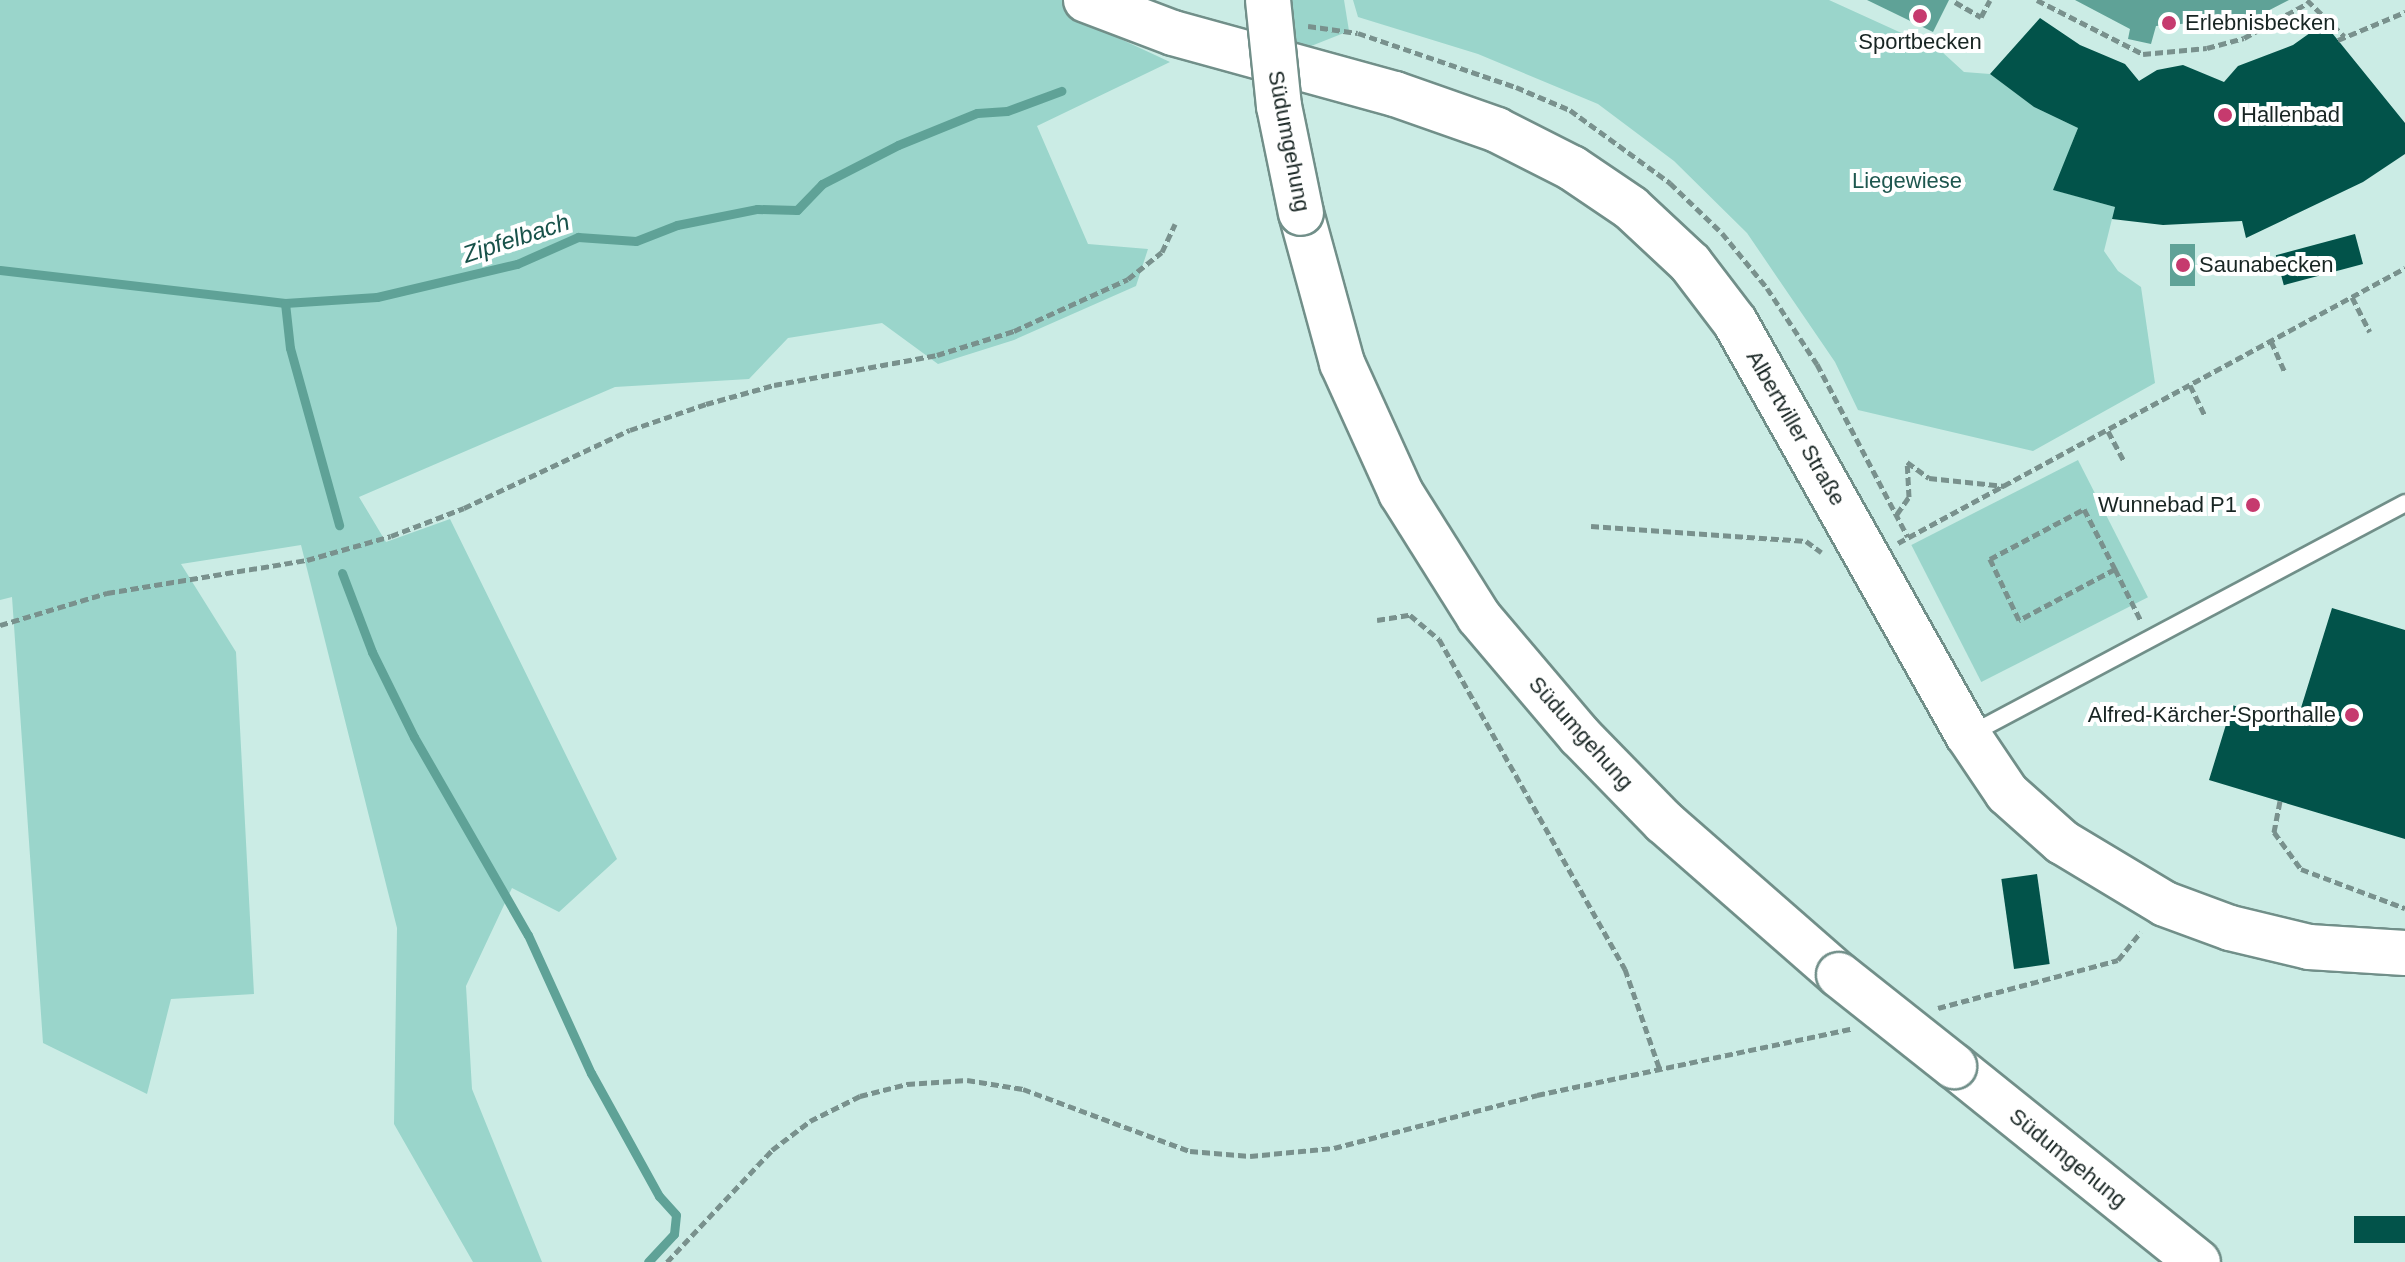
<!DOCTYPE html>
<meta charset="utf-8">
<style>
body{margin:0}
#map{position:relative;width:2405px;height:1262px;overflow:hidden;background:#cbece5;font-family:Arial,sans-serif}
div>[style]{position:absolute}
.green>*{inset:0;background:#9ad5cb;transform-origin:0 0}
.water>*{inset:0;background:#5fa297;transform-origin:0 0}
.stream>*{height:9px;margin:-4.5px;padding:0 4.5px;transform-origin:4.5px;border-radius:4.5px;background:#5fa297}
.building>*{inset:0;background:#02534a;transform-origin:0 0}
.path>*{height:5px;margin-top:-2.5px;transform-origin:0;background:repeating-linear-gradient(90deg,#79918d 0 8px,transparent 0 12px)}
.roads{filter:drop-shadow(2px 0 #718f89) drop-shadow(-2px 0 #718f89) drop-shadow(0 2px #718f89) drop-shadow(0 -2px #718f89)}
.lane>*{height:16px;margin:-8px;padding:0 8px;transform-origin:8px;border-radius:8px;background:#fff}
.secondary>*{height:44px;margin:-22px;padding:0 22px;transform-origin:22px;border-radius:22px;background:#fff}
.bridges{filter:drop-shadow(2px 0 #718f89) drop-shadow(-2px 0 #718f89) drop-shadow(0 2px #718f89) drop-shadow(0 -2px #718f89)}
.secondary-bridge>*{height:44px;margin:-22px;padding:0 22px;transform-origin:22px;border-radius:22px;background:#fff}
.dots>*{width:22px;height:22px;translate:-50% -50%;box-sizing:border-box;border:4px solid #fff;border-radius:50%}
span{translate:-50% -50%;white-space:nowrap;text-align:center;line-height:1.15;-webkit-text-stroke:8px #fff;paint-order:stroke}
.poi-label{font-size:22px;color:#182523}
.left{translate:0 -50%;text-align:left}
.right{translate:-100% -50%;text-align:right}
.street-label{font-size:22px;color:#182523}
.park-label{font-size:22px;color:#1e574f}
.water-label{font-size:24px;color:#18524a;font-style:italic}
</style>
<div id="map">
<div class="green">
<div style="clip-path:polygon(0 0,1104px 0,1086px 23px,1170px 62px,1037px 126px,1088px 244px,1148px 249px,1136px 286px,1014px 340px,938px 364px,882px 323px,788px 338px,749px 379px,615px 387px,359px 497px,386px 542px,450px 519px,617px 859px,559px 912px,512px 888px,466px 986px,472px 1089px,542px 1262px,473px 1262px,394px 1124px,397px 928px,301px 545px,181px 564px,236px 652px,254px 994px,171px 999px,147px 1094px,43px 1043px,12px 597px,0 600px)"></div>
<div style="clip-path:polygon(1290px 0,1344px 0,1349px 31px,1296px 52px)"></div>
<div style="clip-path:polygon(1353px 0,1829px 0,1941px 51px,1964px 72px,1990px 74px,2034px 107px,2078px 128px,2054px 190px,2115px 207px,2104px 251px,2118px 271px,2141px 287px,2155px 383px,2033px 451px,1858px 410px,1835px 362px,1747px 233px,1674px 161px,1598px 104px,1478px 54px,1358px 17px)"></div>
<div style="left:2078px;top:460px;width:154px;height:187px;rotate:63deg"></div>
</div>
<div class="water">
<div style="clip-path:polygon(1867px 0,1949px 0,1933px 32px)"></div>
<div style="clip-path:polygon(2075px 0,2289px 0,2254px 18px,2156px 26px,2151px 44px,2128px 39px,2130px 29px)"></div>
<div style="left:2170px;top:244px;width:25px;height:42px"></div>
</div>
<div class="stream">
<div style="left:0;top:270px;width:287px;rotate:6.6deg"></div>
<div style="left:285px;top:303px;width:92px;rotate:-3.7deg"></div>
<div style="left:377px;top:297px;width:144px;rotate:-13.3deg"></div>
<div style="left:517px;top:264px;width:67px;rotate:-23.9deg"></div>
<div style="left:578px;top:237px;width:58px;rotate:3.9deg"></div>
<div style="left:636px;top:241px;width:44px;rotate:-21.3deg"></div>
<div style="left:677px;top:225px;width:82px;rotate:-11.3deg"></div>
<div style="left:757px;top:209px;width:40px;rotate:1.4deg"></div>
<div style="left:797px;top:210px;width:36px;rotate:-46deg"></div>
<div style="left:822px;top:184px;width:85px;rotate:-27.2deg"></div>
<div style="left:898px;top:145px;width:85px;rotate:-22.1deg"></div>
<div style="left:977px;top:113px;width:30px;rotate:-4deg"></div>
<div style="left:1007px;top:111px;width:58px;rotate:-20.3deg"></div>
<div style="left:285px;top:303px;width:45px;rotate:83.7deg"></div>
<div style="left:290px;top:348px;width:184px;rotate:74.5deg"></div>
<div style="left:342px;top:573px;width:85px;rotate:69.2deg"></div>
<div style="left:372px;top:652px;width:95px;rotate:63.7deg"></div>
<div style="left:414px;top:737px;width:228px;rotate:60.1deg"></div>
<div style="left:528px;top:935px;width:152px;rotate:65.5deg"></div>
<div style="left:591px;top:1073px;width:141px;rotate:61.1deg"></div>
<div style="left:659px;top:1196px;width:25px;rotate:48deg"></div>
<div style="left:676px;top:1215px;width:19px;rotate:96deg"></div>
<div style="left:674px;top:1234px;width:38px;rotate:133deg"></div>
</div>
<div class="building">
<div style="clip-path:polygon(2040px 18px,2080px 45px,2125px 64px,2139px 81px,2157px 70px,2183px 65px,2224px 82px,2238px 66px,2293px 45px,2324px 23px,2405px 123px,2405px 154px,2363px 182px,2246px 238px,2242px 221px,2163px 225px,2112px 219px,2115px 207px,2053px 190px,2078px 128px,2034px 107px,1990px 74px)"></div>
<div style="left:2355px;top:234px;width:31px;height:82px;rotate:75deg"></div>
<div style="clip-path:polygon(2332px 608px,2405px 630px,2405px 839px,2209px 780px,2232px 705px,2296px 724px)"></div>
<div style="left:2037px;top:874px;width:91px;height:36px;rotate:82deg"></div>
<div style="left:2405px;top:1216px;width:27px;height:51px;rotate:90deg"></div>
</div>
<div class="path">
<div style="left:2037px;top:0;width:119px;rotate:27deg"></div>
<div style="left:2143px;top:54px;width:64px;rotate:-5.4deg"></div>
<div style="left:2207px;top:48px;width:38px;rotate:-15deg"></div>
<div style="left:2244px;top:38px;width:71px;rotate:-28.7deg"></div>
<div style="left:2307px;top:0;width:52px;rotate:44.2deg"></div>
<div style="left:1955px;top:2px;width:30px;rotate:30deg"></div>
<div style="left:1981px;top:17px;width:19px;rotate:-62deg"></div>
<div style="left:1308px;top:26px;width:50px;rotate:8deg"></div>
<div style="left:1358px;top:33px;width:167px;rotate:18.9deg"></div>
<div style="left:1516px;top:87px;width:59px;rotate:23.1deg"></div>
<div style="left:1570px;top:110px;width:124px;rotate:36.1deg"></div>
<div style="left:1670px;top:183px;width:72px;rotate:43.9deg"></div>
<div style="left:1722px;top:233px;width:71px;rotate:50.7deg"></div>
<div style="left:1767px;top:288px;width:91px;rotate:56.7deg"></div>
<div style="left:1817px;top:364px;width:195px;rotate:62.3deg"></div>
<div style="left:2338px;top:40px;width:73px;rotate:-22.7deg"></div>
<div style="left:2352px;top:297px;width:39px;rotate:63deg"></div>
<div style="left:2271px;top:341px;width:34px;rotate:66deg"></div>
<div style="left:2190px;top:385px;width:34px;rotate:64deg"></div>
<div style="left:2108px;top:431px;width:34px;rotate:62deg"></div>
<div style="left:1897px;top:514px;width:21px;rotate:-55deg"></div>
<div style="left:1909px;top:497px;width:35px;rotate:-93deg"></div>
<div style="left:1907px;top:462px;width:27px;rotate:36deg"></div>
<div style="left:1929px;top:478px;width:76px;rotate:6deg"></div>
<div style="left:1591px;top:526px;width:216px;rotate:4deg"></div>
<div style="left:1806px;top:541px;width:19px;rotate:36deg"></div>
<div style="left:1898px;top:543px;width:577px;rotate:-28.48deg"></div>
<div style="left:2115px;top:569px;width:109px;rotate:152deg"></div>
<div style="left:2019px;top:620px;width:68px;rotate:-115.4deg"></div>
<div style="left:1990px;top:559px;width:106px;rotate:-28deg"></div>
<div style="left:2084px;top:509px;width:68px;rotate:62.7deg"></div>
<div style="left:2115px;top:569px;width:58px;rotate:63.4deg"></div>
<div style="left:1377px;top:620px;width:33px;rotate:-9deg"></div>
<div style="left:1410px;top:615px;width:38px;rotate:40deg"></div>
<div style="left:1439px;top:639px;width:379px;rotate:60.6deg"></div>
<div style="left:1625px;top:969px;width:107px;rotate:70.9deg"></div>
<div style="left:0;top:625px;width:112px;rotate:-16.7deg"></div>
<div style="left:107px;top:593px;width:203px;rotate:-9.4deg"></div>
<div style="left:307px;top:560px;width:87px;rotate:-15.9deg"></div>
<div style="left:391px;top:536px;width:78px;rotate:-21deg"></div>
<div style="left:464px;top:508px;width:183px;rotate:-25.2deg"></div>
<div style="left:630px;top:430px;width:80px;rotate:-18.9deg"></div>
<div style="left:706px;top:404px;width:71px;rotate:-15.6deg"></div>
<div style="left:774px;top:385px;width:166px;rotate:-10.4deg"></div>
<div style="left:937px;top:355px;width:81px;rotate:-17.3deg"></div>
<div style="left:1014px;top:331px;width:125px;rotate:-24.5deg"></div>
<div style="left:1128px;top:279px;width:43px;rotate:-38.5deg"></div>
<div style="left:1162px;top:252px;width:31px;rotate:-65deg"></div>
<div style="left:2280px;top:801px;width:32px;rotate:101deg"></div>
<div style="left:2274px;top:832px;width:46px;rotate:53.9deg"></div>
<div style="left:2301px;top:869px;width:111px;rotate:20.6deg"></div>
<div style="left:1938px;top:1008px;width:186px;rotate:-14.9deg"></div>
<div style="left:2118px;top:960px;width:36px;rotate:-51deg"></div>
<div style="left:667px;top:1262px;width:154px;rotate:-46.8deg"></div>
<div style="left:772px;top:1150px;width:48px;rotate:-37.3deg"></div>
<div style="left:810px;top:1121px;width:56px;rotate:-26.6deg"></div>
<div style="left:860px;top:1096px;width:49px;rotate:-14.3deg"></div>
<div style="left:907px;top:1084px;width:60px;rotate:-3.8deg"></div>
<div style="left:967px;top:1080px;width:57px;rotate:9.1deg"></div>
<div style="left:1023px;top:1089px;width:178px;rotate:20.4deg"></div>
<div style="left:1190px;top:1151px;width:60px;rotate:4.8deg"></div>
<div style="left:1250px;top:1156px;width:84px;rotate:-5.4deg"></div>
<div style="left:1334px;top:1148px;width:210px;rotate:-14.6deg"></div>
<div style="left:1537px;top:1095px;width:321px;rotate:-11.9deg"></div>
</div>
<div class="roads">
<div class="lane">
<div style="left:1969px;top:735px;width:494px;rotate:-28deg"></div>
</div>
<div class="secondary">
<div style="left:1086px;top:0;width:93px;rotate:20.8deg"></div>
<div style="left:1173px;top:33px;width:230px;rotate:15.4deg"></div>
<div style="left:1395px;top:94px;width:108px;rotate:19.4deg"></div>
<div style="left:1497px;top:130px;width:84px;rotate:26.9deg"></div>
<div style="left:1572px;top:168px;width:71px;rotate:34.1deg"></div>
<div style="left:1631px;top:208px;width:81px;rotate:43deg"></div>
<div style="left:1690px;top:263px;width:74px;rotate:52.7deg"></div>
<div style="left:1735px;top:322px;width:474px;rotate:60.6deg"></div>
<div style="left:1968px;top:735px;width:70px;rotate:56.1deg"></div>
<div style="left:2007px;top:793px;width:74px;rotate:41.7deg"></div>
<div style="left:2062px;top:842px;width:120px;rotate:31deg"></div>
<div style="left:2165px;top:904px;width:69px;rotate:20.3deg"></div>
<div style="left:2230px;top:928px;width:81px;rotate:13.5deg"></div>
<div style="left:2309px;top:947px;width:96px;rotate:3.6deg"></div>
<div style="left:1301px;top:213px;width:156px;rotate:74.7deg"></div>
<div style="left:1342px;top:363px;width:143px;rotate:65.6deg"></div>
<div style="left:1401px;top:493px;width:146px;rotate:57.8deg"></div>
<div style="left:1479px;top:617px;width:156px;rotate:49.7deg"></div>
<div style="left:1580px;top:736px;width:120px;rotate:45.7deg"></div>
<div style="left:1664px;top:822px;width:232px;rotate:41.2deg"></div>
<div style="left:1954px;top:1066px;width:313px;rotate:38.8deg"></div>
</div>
</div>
<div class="bridges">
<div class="secondary-bridge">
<div style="left:1268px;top:0;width:107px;rotate:84.1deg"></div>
<div style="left:1279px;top:106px;width:109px;rotate:78.4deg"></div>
<div style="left:1839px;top:975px;width:147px;rotate:38.4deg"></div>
</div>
</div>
<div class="dots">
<div style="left:1920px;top:16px;background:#c63a6e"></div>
<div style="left:2169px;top:23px;background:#c63a6e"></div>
<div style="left:2225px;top:115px;background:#c63a6e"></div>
<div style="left:2183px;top:265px;background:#c63a6e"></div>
<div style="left:2253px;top:505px;background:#c63a6e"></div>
<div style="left:2352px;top:715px;background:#c63a6e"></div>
</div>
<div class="poi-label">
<span class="left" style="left:2185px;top:23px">Erlebnisbecken</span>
<span style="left:1920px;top:42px">Sportbecken</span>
<span class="left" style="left:2241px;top:115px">Hallenbad</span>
<span class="left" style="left:2199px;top:265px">Saunabecken</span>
<span class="right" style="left:2237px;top:505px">Wunnebad P1</span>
<span class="right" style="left:2336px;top:715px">Alfred-Kärcher-Sporthalle</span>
</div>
<div class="street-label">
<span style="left:1289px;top:141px;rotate:79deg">Südumgehung</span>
<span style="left:1796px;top:428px;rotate:60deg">Albertviller Straße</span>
<span style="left:1581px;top:733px;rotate:48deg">Südumgehung</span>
<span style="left:2068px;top:1158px;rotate:39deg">Südumgehung</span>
</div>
<div class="park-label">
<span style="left:1907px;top:181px">Liegewiese</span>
</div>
<div class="water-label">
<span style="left:516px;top:238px;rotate:-18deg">Zipfelbach</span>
</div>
</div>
